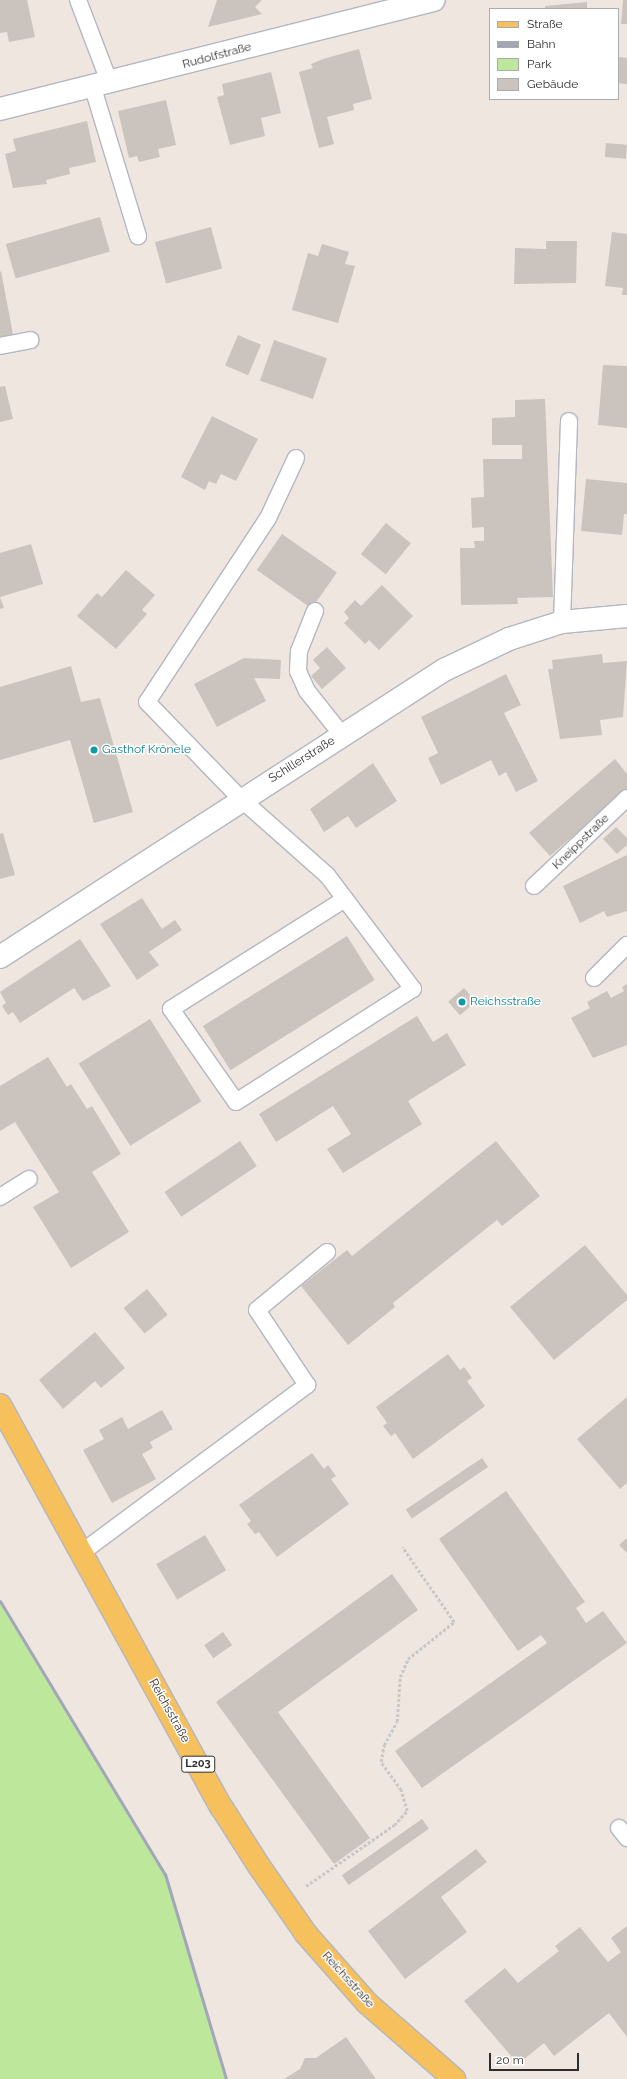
<!DOCTYPE html>
<meta charset="utf-8">
<style>
body{margin:0}
#map{position:relative;width:627px;height:2079px;overflow:hidden;background:#efe6df;font-family:Raleway,sans-serif}
div>[style]{position:absolute}
.green>*{inset:0;background:#bde79a}
.building>*{inset:0;background:#cac3be;transform-origin:0 0}
.path>*{height:2.5px;margin-top:-1.25px;transform-origin:0;background:repeating-linear-gradient(90deg,#c8c8c8 0 3px,transparent 0 5px)}
.roads{filter:drop-shadow(1px 0 #b3b7c1) drop-shadow(-1px 0 #b3b7c1) drop-shadow(0 1px #b3b7c1) drop-shadow(0 -1px #b3b7c1)}
.service>*{height:16px;margin:-8px;padding:0 8px;transform-origin:8px;border-radius:8px;background:#fff}
.minor>*{height:22px;margin:-11px;padding:0 11px;transform-origin:11px;border-radius:11px;background:#fff}
.primary>*{height:22px;margin:-11px;padding:0 11px;transform-origin:11px;border-radius:11px;background:#f6c05c}
.rail>*{height:3px;margin:-1.5px;padding:0 1.5px;transform-origin:1.5px;border-radius:1.5px;background:#a1a7b8}
.dots>*{width:11px;height:11px;translate:-50% -50%;box-sizing:border-box;border:2px solid #fff;border-radius:50%}
span{translate:-50% -50%;white-space:nowrap;text-align:center;line-height:1.15;-webkit-text-stroke:3px #fff;paint-order:stroke}
.shield-label span{padding:1px 3px;background:#fff;border:1px solid;border-radius:3px;-webkit-text-stroke-width:0}
.shield-label{font-size:11px;color:#2d2d2d;font-weight:700}
.street-label{font-size:12px;color:#2d2d2d}
.culture-label{font-size:12px;color:#0d838f}
.left{translate:0 -50%;text-align:left}
.legend{position:absolute;left:489px;top:8px;width:130px;height:92px;box-sizing:border-box;background:#fff;border:1px solid #ababab;margin:0;padding:5px 7px;list-style:none;font-size:12px;color:#2d2d2d}
.legend li{display:flex;align-items:center;gap:8px;height:20px}
.legend b{width:20px;border:1px solid #ababab}
.scale{position:absolute;left:489px;top:2053px;width:90px;height:18px;box-sizing:border-box;border:2px solid #2d2d2d;border-top:0;padding-left:5px;font-size:12px;line-height:14px;white-space:nowrap;color:#2d2d2d;-webkit-text-stroke:3px #fff;paint-order:stroke}
</style>
<div id="map">
<div class="green">
<div style="clip-path:polygon(0 1603px,165px 1874px,226px 2079px,0 2079px)"></div>
</div>
<div class="building">
<div style="clip-path:polygon(0 0,27px 0,35px 37px,9px 42px,7px 32px,0 33px)"></div>
<div style="clip-path:polygon(217px 0,262px 0,255px 7px,262px 14px,208px 27px)"></div>
<div style="clip-path:polygon(623px 0,627px 0,627px 24px,621px 24px)"></div>
<div style="clip-path:polygon(587px 2px,587px 9px,545px 9px,545px 6px)"></div>
<div style="clip-path:polygon(359px 49px,372px 99px,353px 104px,354px 110px,327px 117px,334px 144px,319px 148px,299px 72px,313px 68px,311px 64px,323px 59px)"></div>
<div style="clip-path:polygon(619px 57px,627px 58px,627px 84px,618px 83px)"></div>
<div style="clip-path:polygon(271px 72px,281px 113px,261px 118px,265px 136px,230px 145px,217px 97px,224px 95px,222px 84px)"></div>
<div style="clip-path:polygon(166px 100px,176px 145px,158px 149px,160px 157px,139px 162px,137px 156px,129px 158px,118px 111px)"></div>
<div style="clip-path:polygon(87px 121px,96px 162px,69px 168px,70px 174px,46px 180px,47px 184px,13px 188px,5px 154px,16px 151px,13px 139px)"></div>
<div style="left:606px;top:143px;width:21px;height:14px;rotate:5deg"></div>
<div style="left:100px;top:217px;width:36px;height:98px;rotate:74deg"></div>
<div style="left:211px;top:227px;width:43px;height:58px;rotate:75deg"></div>
<div style="clip-path:polygon(612px 232px,627px 234px,627px 295px,622px 295px,623px 288px,605px 286px)"></div>
<div style="clip-path:polygon(546px 241px,577px 241px,576px 283px,514px 284px,515px 248px,546px 249px)"></div>
<div style="clip-path:polygon(322px 244px,349px 252px,345px 264px,355px 266px,338px 323px,292px 310px,308px 253px,318px 256px)"></div>
<div style="clip-path:polygon(1px 271px,14px 340px,0 342px,0 272px)"></div>
<div style="left:238px;top:335px;width:25px;height:33px;rotate:23deg"></div>
<div style="left:274px;top:340px;width:56px;height:43px;rotate:19deg"></div>
<div style="clip-path:polygon(603px 365px,627px 366px,627px 428px,598px 425px)"></div>
<div style="clip-path:polygon(5px 386px,13px 419px,0 422px,0 387px)"></div>
<div style="clip-path:polygon(545px 399px,553px 597px,517px 598px,518px 604px,461px 605px,460px 548px,475px 548px,474px 541px,484px 541px,484px 527px,472px 528px,471px 498px,484px 497px,483px 459px,522px 459px,522px 445px,492px 445px,492px 418px,515px 417px,515px 400px)"></div>
<div style="clip-path:polygon(212px 416px,258px 439px,236px 481px,221px 474px,216px 484px,209px 481px,205px 490px,181px 477px)"></div>
<div style="clip-path:polygon(586px 479px,627px 483px,627px 514px,624px 514px,622px 535px,581px 531px)"></div>
<div style="left:386px;top:523px;width:32px;height:40px;rotate:39deg"></div>
<div style="left:282px;top:534px;width:67px;height:44px;rotate:35deg"></div>
<div style="clip-path:polygon(31px 544px,43px 584px,0 597px,4px 608px,0 609px,0 553px)"></div>
<div style="clip-path:polygon(126px 570px,155px 595px,142px 610px,147px 614px,116px 649px,77px 616px,97px 593px,102px 597px)"></div>
<div style="clip-path:polygon(382px 585px,413px 616px,379px 650px,369px 640px,365px 644px,344px 623px,349px 618px,344px 612px,355px 600px,361px 606px)"></div>
<div style="clip-path:polygon(327px 647px,346px 668px,322px 689px,311px 676px,320px 668px,313px 660px)"></div>
<div style="clip-path:polygon(602px 654px,603px 663px,627px 661px,623px 717px,600px 720px,602px 735px,560px 739px,548px 669px,553px 669px,552px 660px)"></div>
<div style="clip-path:polygon(244px 658px,281px 660px,280px 679px,254px 678px,266px 701px,217px 727px,194px 684px)"></div>
<div style="clip-path:polygon(71px 666px,81px 702px,100px 698px,133px 812px,94px 823px,70px 740px,0 760px,0 687px)"></div>
<div style="clip-path:polygon(506px 674px,521px 705px,504px 713px,538px 781px,516px 792px,506px 772px,499px 776px,491px 760px,441px 785px,428px 758px,438px 753px,421px 717px)"></div>
<div style="clip-path:polygon(615px 759px,627px 774px,627px 789px,550px 856px,529px 833px)"></div>
<div style="clip-path:polygon(373px 763px,397px 801px,356px 828px,348px 816px,324px 832px,310px 809px)"></div>
<div style="clip-path:polygon(616px 827px,627px 838px,627px 845px,617px 854px,603px 839px)"></div>
<div style="clip-path:polygon(3px 833px,15px 875px,0 879px,0 834px)"></div>
<div style="clip-path:polygon(627px 855px,627px 911px,607px 917px,604px 911px,580px 923px,563px 886px)"></div>
<div style="clip-path:polygon(142px 898px,162px 929px,175px 920px,182px 930px,149px 952px,159px 965px,137px 980px,100px 924px)"></div>
<div style="left:347px;top:936px;width:52px;height:170px;rotate:58deg"></div>
<div style="clip-path:polygon(80px 939px,111px 986px,83px 1001px,74px 988px,20px 1023px,13px 1012px,8px 1015px,2px 1006px,6px 1003px,0 992px)"></div>
<div style="clip-path:polygon(627px 984px,627px 1045px,593px 1058px,571px 1018px,590px 1008px,587px 1002px,607px 991px,611px 998px,624px 991px,622px 987px)"></div>
<div style="left:464px;top:988px;width:18px;height:21px;rotate:49deg"></div>
<div style="clip-path:polygon(417px 1016px,433px 1042px,447px 1033px,466px 1065px,408px 1101px,422px 1124px,343px 1173px,327px 1149px,351px 1134px,333px 1106px,276px 1142px,259px 1114px)"></div>
<div style="left:150px;top:1019px;width:97px;height:84px;rotate:58deg"></div>
<div style="clip-path:polygon(48px 1057px,67px 1087px,71px 1084px,87px 1109px,92px 1106px,121px 1154px,92px 1172px,129px 1232px,71px 1268px,33px 1207px,59px 1192px,15px 1122px,0 1131px,0 1086px)"></div>
<div style="left:240px;top:1141px;width:30px;height:91px;rotate:56deg"></div>
<div style="clip-path:polygon(496px 1141px,540px 1196px,502px 1226px,497px 1220px,393px 1303px,395px 1307px,348px 1345px,301px 1286px,347px 1250px,352px 1256px)"></div>
<div style="clip-path:polygon(585px 1245px,627px 1295px,627px 1300px,554px 1360px,510px 1307px)"></div>
<div style="left:147px;top:1289px;width:33px;height:30px;rotate:51deg"></div>
<div style="clip-path:polygon(95px 1332px,125px 1368px,101px 1388px,95px 1381px,63px 1409px,39px 1380px)"></div>
<div style="clip-path:polygon(448px 1354px,460px 1370px,464px 1367px,472px 1378px,467px 1381px,485px 1406px,413px 1459px,395px 1433px,391px 1436px,383px 1426px,387px 1423px,376px 1407px)"></div>
<div style="clip-path:polygon(627px 1397px,627px 1483px,620px 1489px,577px 1439px)"></div>
<div style="clip-path:polygon(162px 1410px,173px 1429px,150px 1442px,153px 1448px,142px 1454px,156px 1479px,112px 1503px,83px 1450px,104px 1439px,99px 1430px,122px 1417px,128px 1429px)"></div>
<div style="clip-path:polygon(312px 1453px,324px 1469px,328px 1465px,336px 1476px,331px 1479px,349px 1504px,277px 1557px,259px 1532px,255px 1534px,247px 1524px,251px 1521px,239px 1505px)"></div>
<div style="left:482px;top:1458px;width:11px;height:92px;rotate:56deg"></div>
<div style="clip-path:polygon(506px 1491px,585px 1602px,576px 1608px,586px 1623px,603px 1611px,627px 1643px,422px 1788px,395px 1751px,547px 1643px,541px 1635px,518px 1651px,439px 1539px)"></div>
<div style="left:205px;top:1535px;width:41px;height:57px;rotate:59deg"></div>
<div style="clip-path:polygon(627px 1538px,627px 1553px,619px 1545px)"></div>
<div style="clip-path:polygon(392px 1574px,418px 1610px,278px 1712px,370px 1838px,334px 1864px,216px 1702px)"></div>
<div style="left:223px;top:1632px;width:16px;height:23px;rotate:55deg"></div>
<div style="left:422px;top:1819px;width:12px;height:98px;rotate:55deg"></div>
<div style="clip-path:polygon(476px 1849px,487px 1862px,441px 1897px,467px 1932px,405px 1979px,368px 1931px)"></div>
<div style="clip-path:polygon(627px 1926px,627px 2037px,609px 2013px,554px 2056px,544px 2043px,518px 2064px,464px 2001px,505px 1968px,518px 1983px,559px 1951px,555px 1946px,580px 1927px,608px 1962px,621px 1952px,611px 1938px)"></div>
<div style="clip-path:polygon(346px 2037px,376px 2079px,284px 2079px,300px 2069px,305px 2058px,316px 2058px)"></div>
</div>
<div class="path">
<div style="left:306px;top:1886px;width:107px;rotate:-34.7deg"></div>
<div style="left:394px;top:1825px;width:19px;rotate:-47deg"></div>
<div style="left:407px;top:1811px;width:22px;rotate:-106deg"></div>
<div style="left:401px;top:1790px;width:34px;rotate:-126deg"></div>
<div style="left:381px;top:1762px;width:17px;rotate:-80deg"></div>
<div style="left:384px;top:1745px;width:26px;rotate:-61deg"></div>
<div style="left:397px;top:1722px;width:45px;rotate:-86.2deg"></div>
<div style="left:400px;top:1677px;width:20px;rotate:-66deg"></div>
<div style="left:408px;top:1659px;width:59px;rotate:-38.8deg"></div>
<div style="left:454px;top:1622px;width:91px;rotate:-124.7deg"></div>
</div>
<div class="roads">
<div class="service">
<div style="left:78px;top:0;width:90px;rotate:69.1deg"></div>
<div style="left:93px;top:88px;width:155px;rotate:73.1deg"></div>
<div style="left:0;top:346px;width:31px;rotate:-11deg"></div>
<div style="left:296px;top:458px;width:66px;rotate:115deg"></div>
<div style="left:268px;top:518px;width:220px;rotate:123.3deg"></div>
<div style="left:147px;top:702px;width:135px;rotate:45.9deg"></div>
<div style="left:241px;top:799px;width:115px;rotate:41.5deg"></div>
<div style="left:327px;top:875px;width:30px;rotate:53deg"></div>
<div style="left:345px;top:899px;width:206px;rotate:147.7deg"></div>
<div style="left:171px;top:1009px;width:113px;rotate:55deg"></div>
<div style="left:236px;top:1102px;width:210px;rotate:-32.6deg"></div>
<div style="left:413px;top:989px;width:113px;rotate:-127.1deg"></div>
<div style="left:315px;top:611px;width:43px;rotate:111.8deg"></div>
<div style="left:299px;top:651px;width:20px;rotate:93deg"></div>
<div style="left:298px;top:671px;width:22px;rotate:66deg"></div>
<div style="left:307px;top:691px;width:56px;rotate:51.5deg"></div>
<div style="left:562px;top:622px;width:201px;rotate:-88deg"></div>
<div style="left:534px;top:886px;width:128px;rotate:-43.4deg"></div>
<div style="left:594px;top:978px;width:47px;rotate:-45deg"></div>
<div style="left:0;top:1197px;width:34px;rotate:-32deg"></div>
<div style="left:81px;top:1553px;width:282px;rotate:-36.6deg"></div>
<div style="left:307px;top:1385px;width:90px;rotate:-123.7deg"></div>
<div style="left:257px;top:1310px;width:91px;rotate:-39.6deg"></div>
<div style="left:619px;top:1828px;width:13px;rotate:51deg"></div>
</div>
<div class="minor">
<div style="left:0;top:109px;width:447px;rotate:-14.1deg"></div>
<div style="left:0;top:957px;width:529px;rotate:-32.88deg"></div>
<div style="left:444px;top:670px;width:72px;rotate:-25.5deg"></div>
<div style="left:509px;top:639px;width:56px;rotate:-17.8deg"></div>
<div style="left:562px;top:622px;width:65px;rotate:-5.3deg"></div>
</div>
<div class="primary">
<div style="left:0;top:1405px;width:460px;rotate:61.2deg"></div>
<div style="left:222px;top:1808px;width:69px;rotate:57.5deg"></div>
<div style="left:259px;top:1866px;width:83px;rotate:55.3deg"></div>
<div style="left:306px;top:1934px;width:92px;rotate:48.5deg"></div>
<div style="left:367px;top:2003px;width:116px;rotate:41.1deg"></div>
</div>
</div>
<div class="rail">
<div style="left:0;top:1601px;width:319px;rotate:58.9deg"></div>
<div style="left:165px;top:1874px;width:214px;rotate:73.4deg"></div>
</div>
<div class="dots">
<div style="left:94px;top:750px;background:#0f9aa8"></div>
<div style="left:462px;top:1002px;background:#0f9aa8"></div>
</div>
<div class="shield-label">
<span style="left:198px;top:1764px">L203</span>
</div>
<div class="street-label">
<span style="left:217px;top:56px;rotate:-15deg">Rudolfstraße</span>
<span style="left:302px;top:760px;rotate:-32deg">Schillerstraße</span>
<span style="left:581px;top:842px;rotate:-44deg">Kneippstraße</span>
<span style="left:169px;top:1711px;rotate:61deg">Reichsstraße</span>
<span style="left:348px;top:1980px;rotate:48deg">Reichsstraße</span>
</div>
<div class="culture-label">
<span class="left" style="left:102px;top:750px">Gasthof Krönele</span>
<span class="left" style="left:470px;top:1002px">Reichsstraße</span>
</div>
<ul class="legend">
<li><b style="height:5px;background:#f6c05c"></b>Straße</li>
<li><b style="height:5px;background:#a1a7b8"></b>Bahn</li>
<li><b style="height:11px;background:#bde79a"></b>Park</li>
<li><b style="height:11px;background:#cac3be"></b>Gebäude</li>
</ul>
<div class="scale">20 m</div>
</div>
